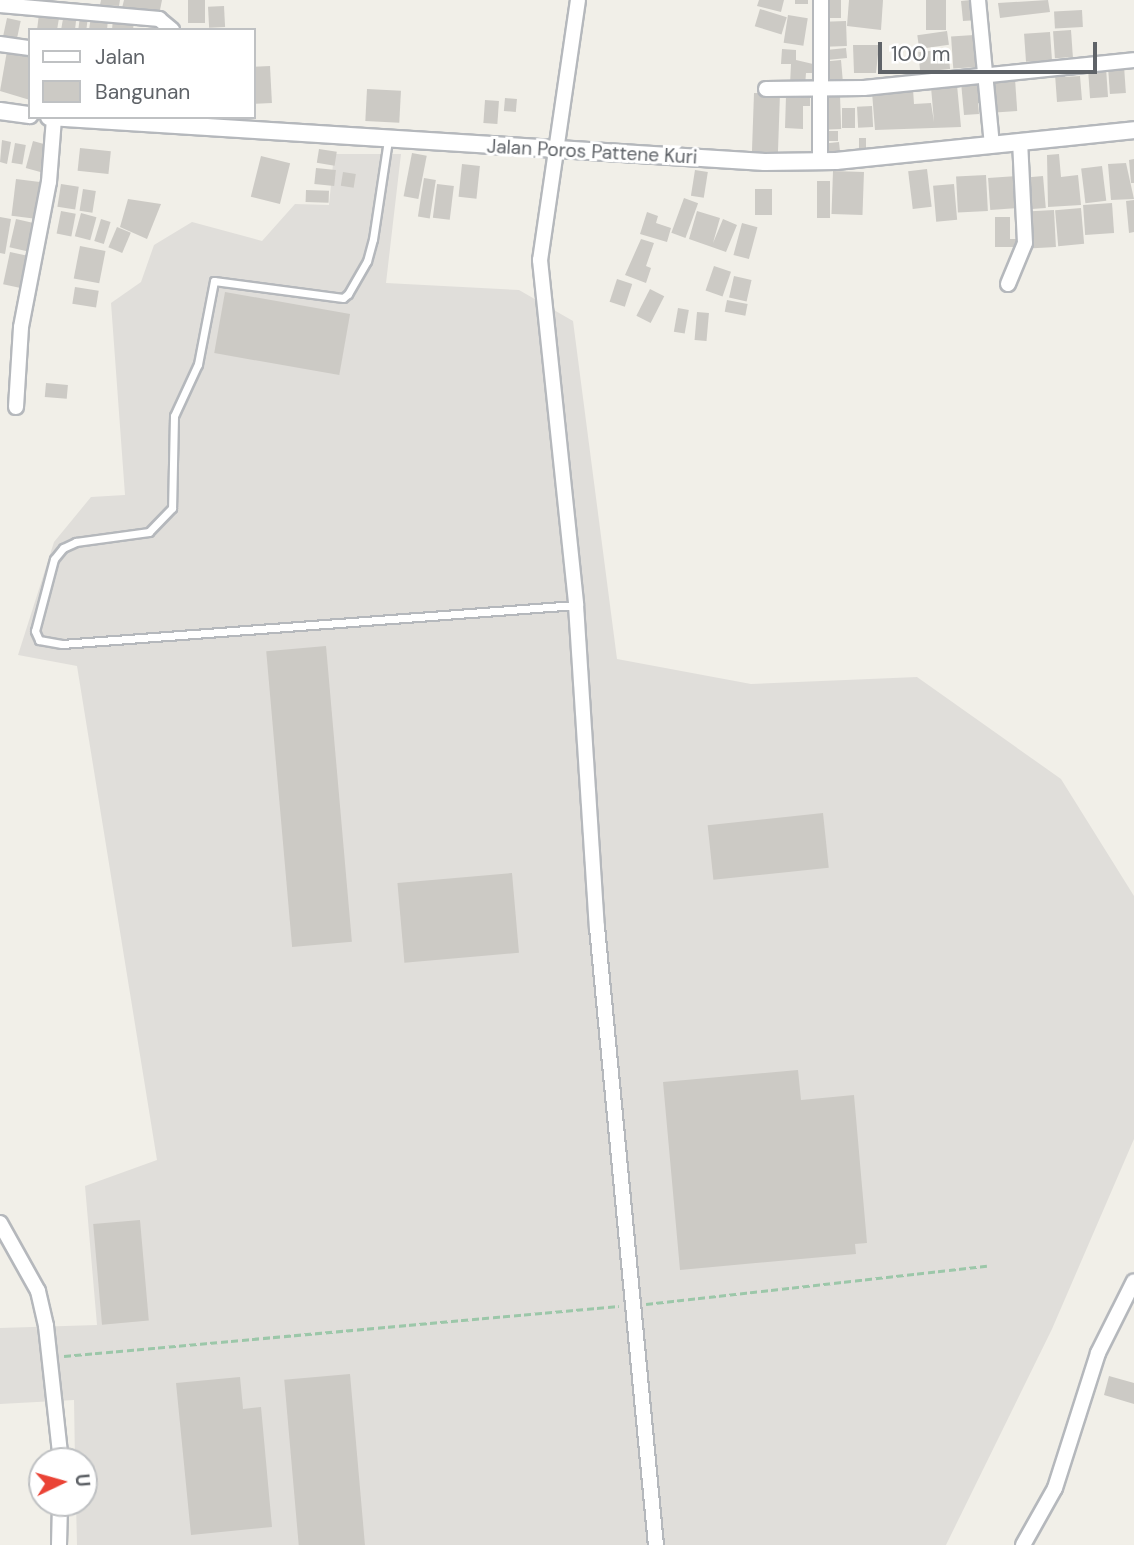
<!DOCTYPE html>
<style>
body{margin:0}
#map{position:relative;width:1134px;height:1545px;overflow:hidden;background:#f1efe8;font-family:"DM Sans",sans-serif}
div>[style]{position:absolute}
.industrial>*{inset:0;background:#e0deda}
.building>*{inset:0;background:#cccac5;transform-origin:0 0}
.path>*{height:2.5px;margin-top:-1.25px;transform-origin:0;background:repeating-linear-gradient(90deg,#9cc7a9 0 7px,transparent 0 10.5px)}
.roads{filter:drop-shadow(2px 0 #b5b8bc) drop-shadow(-2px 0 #b5b8bc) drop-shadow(0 2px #b5b8bc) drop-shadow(0 -2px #b5b8bc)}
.service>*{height:7px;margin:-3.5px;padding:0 3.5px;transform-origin:3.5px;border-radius:3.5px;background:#fff}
.minor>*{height:14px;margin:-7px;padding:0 7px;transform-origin:7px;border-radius:7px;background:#fff}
.tertiary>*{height:16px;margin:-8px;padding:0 8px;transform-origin:8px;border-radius:8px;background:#fff}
span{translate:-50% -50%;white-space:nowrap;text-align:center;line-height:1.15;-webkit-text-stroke:6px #fff;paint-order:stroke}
.street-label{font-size:19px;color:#5f6368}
.legend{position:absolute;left:28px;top:28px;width:228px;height:91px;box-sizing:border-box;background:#fff;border:2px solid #bfc1c3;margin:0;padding:9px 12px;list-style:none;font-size:21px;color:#5f6368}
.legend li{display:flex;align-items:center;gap:14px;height:35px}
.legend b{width:35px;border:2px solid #bfc1c3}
.north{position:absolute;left:28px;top:1447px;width:70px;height:70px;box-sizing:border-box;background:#fff;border:2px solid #bfc1c3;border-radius:50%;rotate:85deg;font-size:19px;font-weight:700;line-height:28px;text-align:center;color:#5f6368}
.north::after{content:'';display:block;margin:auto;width:24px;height:32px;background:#ea4335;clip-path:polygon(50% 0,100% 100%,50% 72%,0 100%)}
.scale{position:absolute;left:878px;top:42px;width:219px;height:32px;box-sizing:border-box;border:4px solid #5f6368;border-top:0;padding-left:9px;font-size:21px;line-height:24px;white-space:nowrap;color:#5f6368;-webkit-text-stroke:5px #fff;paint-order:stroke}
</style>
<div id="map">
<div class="industrial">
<div style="clip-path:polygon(334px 154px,401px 154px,386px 283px,519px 290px,573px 321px,617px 659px,751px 684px,917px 677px,1061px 779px,1134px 896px,1134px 1139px,1052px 1329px,946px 1545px,77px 1545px,76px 1503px,84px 1503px,84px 1461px,75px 1461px,74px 1400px,0 1404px,0 1328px,97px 1325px,85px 1186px,157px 1160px,77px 666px,18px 655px,54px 542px,91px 497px,125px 495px,111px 303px,141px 282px,154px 245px,192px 222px,262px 241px,295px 204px,329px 205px)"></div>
</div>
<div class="building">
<div style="clip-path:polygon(101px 0,120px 0,119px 6px,100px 5px)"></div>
<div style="clip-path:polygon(124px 0,162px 0,159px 15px,122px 8px)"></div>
<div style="left:188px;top:0;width:17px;height:23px"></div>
<div style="clip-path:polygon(759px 0,784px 0,781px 12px,757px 6px)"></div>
<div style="left:795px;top:0;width:13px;height:4px"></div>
<div style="left:825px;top:0;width:16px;height:18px"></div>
<div style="clip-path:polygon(849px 0,883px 0,881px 30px,847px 26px)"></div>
<div style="left:926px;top:0;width:20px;height:30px"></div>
<div style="clip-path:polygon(971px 0,978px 20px,963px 21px,961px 1px)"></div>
<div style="clip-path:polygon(1048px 0,1050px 12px,1000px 18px,998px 3px)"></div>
<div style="left:224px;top:6px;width:21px;height:16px;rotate:87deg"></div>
<div style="left:760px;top:9px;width:28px;height:18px;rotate:17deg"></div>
<div style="left:1082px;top:10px;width:17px;height:28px;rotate:87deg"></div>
<div style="clip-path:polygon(39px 14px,59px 18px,57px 30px,37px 30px)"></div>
<div style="left:788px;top:15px;width:20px;height:28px;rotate:9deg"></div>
<div style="left:80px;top:16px;width:8px;height:14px;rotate:7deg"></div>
<div style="clip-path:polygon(91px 16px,108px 19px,107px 30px,89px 30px)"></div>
<div style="left:7px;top:18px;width:14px;height:21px;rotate:12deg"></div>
<div style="clip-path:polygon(113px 18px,134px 21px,133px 30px,112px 30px)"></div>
<div style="clip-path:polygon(63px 19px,76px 21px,75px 30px,61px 30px)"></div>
<div style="left:846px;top:21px;width:25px;height:21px;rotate:88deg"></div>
<div style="left:1071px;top:30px;width:27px;height:18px;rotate:86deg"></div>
<div style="left:947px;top:31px;width:14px;height:30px;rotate:82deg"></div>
<div style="left:1050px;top:32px;width:28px;height:26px;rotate:86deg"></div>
<div style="left:974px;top:35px;width:32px;height:23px;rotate:86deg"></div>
<div style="clip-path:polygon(853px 45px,879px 45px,876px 73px,854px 73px)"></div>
<div style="left:846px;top:48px;width:10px;height:20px;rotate:84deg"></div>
<div style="clip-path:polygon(782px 49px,796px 50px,796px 60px,813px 64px,812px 73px,806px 73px,805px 86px,790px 85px,791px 64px,781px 64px)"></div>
<div style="left:948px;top:49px;width:20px;height:30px;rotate:84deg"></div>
<div style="clip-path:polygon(7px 51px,30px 57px,30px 100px,0 91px)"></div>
<div style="left:841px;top:60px;width:21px;height:13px;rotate:85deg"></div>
<div style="left:270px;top:66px;width:37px;height:16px;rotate:87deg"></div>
<div style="left:1124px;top:66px;width:27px;height:16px;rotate:86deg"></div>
<div style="left:1106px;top:68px;width:29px;height:18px;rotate:86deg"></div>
<div style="clip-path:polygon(1065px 73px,1065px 77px,1080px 76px,1082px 100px,1057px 102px,1055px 74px)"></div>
<div style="left:1015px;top:79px;width:32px;height:22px;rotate:86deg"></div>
<div style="clip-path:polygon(985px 80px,987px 103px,978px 103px,979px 114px,964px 115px,961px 82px)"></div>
<div style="clip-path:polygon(957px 85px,961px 127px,875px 130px,872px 92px,913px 89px,914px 104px,931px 103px,934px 122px,931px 87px)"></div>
<div style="left:367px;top:89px;width:34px;height:32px;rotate:3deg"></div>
<div style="left:754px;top:93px;width:26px;height:60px;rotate:2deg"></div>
<div style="left:840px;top:95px;width:34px;height:19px;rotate:88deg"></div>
<div style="clip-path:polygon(786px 96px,810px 97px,810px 106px,803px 106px,803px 129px,785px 128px)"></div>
<div style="left:505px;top:98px;width:12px;height:13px;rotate:5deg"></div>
<div style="left:485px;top:100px;width:14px;height:23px;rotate:4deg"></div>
<div style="left:872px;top:106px;width:21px;height:15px;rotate:87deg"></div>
<div style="left:842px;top:108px;width:13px;height:20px"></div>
<div style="left:838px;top:131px;width:10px;height:13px;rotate:90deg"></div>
<div style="left:866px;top:138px;width:11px;height:7px;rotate:90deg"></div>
<div style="clip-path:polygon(2px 140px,11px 142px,7px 164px,0 162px)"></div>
<div style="left:33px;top:141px;width:16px;height:28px;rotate:15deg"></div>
<div style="left:839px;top:142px;width:9px;height:14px;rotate:84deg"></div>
<div style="left:15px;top:143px;width:11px;height:20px;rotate:10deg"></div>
<div style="left:80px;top:148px;width:31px;height:23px;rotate:6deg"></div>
<div style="left:319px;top:149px;width:18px;height:14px;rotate:9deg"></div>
<div style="left:412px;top:153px;width:15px;height:44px;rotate:11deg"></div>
<div style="clip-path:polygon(1059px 154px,1061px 177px,1078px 175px,1081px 205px,1048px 207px,1047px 155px)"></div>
<div style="left:261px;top:156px;width:30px;height:42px;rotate:14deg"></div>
<div style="clip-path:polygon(1134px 159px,1134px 183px,1131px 183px,1129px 160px)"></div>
<div style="clip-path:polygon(1126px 163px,1134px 199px,1111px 200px,1108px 164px)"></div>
<div style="left:462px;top:164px;width:18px;height:33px;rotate:6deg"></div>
<div style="left:1102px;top:166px;width:35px;height:21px;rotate:83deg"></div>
<div style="left:316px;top:168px;width:20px;height:16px;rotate:6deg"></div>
<div style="left:927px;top:169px;width:38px;height:19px;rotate:83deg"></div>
<div style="left:695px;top:170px;width:13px;height:26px;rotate:9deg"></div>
<div style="left:833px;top:171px;width:31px;height:43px;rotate:2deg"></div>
<div style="left:343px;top:172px;width:13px;height:14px;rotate:9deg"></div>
<div style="left:986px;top:175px;width:36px;height:30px;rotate:87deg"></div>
<div style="left:1017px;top:176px;width:32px;height:29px;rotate:86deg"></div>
<div style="left:1043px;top:176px;width:32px;height:14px;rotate:85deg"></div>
<div style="left:424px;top:178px;width:12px;height:39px;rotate:9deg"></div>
<div style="left:16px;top:179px;width:24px;height:37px;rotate:7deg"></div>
<div style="left:817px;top:181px;width:13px;height:37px"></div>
<div style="left:61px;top:184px;width:18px;height:23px;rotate:9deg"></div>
<div style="left:437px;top:184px;width:17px;height:34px;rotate:7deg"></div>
<div style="left:954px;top:184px;width:36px;height:21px;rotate:85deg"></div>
<div style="left:83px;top:189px;width:13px;height:22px;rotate:9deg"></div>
<div style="left:755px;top:189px;width:17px;height:26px"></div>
<div style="left:306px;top:190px;width:23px;height:12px;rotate:2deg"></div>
<div style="left:684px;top:198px;width:15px;height:37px;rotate:20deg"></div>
<div style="clip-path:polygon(128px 199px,161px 204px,147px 239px,120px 227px)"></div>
<div style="clip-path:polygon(1134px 200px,1134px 232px,1129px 233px,1126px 201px)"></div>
<div style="left:1112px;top:203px;width:30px;height:29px;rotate:86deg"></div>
<div style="left:1081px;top:208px;width:36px;height:26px;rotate:85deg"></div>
<div style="left:1054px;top:210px;width:37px;height:23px;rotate:87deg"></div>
<div style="left:61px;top:211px;width:15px;height:23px;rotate:11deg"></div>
<div style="clip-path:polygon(697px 211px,720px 218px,713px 243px,723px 219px,737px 225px,726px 252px,689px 239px)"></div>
<div style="clip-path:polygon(647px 212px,658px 216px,656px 223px,671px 228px,667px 242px,640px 234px)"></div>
<div style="left:81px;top:213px;width:16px;height:24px;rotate:15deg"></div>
<div style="clip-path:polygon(0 217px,11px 219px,5px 254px,0 253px)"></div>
<div style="clip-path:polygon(995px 217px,1010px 217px,1010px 239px,1016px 239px,1016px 247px,995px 247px)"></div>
<div style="left:16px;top:219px;width:18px;height:29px;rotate:13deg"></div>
<div style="left:101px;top:219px;width:10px;height:23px;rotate:17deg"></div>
<div style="left:742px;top:223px;width:16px;height:33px;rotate:15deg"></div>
<div style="left:117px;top:227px;width:15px;height:22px;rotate:23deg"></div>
<div style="clip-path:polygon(641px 239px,654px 243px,646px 266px,651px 268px,646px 283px,625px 275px)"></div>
<div style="left:80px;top:246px;width:26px;height:33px;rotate:11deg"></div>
<div style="left:10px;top:252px;width:19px;height:33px;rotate:12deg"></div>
<div style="left:714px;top:266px;width:18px;height:26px;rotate:19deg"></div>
<div style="left:734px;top:276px;width:18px;height:22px;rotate:13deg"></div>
<div style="left:617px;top:279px;width:16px;height:24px;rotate:18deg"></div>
<div style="left:75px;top:287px;width:24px;height:17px;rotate:9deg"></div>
<div style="left:650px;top:289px;width:16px;height:30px;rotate:27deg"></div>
<div style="left:225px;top:292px;width:127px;height:62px;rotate:10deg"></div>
<div style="left:727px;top:300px;width:21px;height:12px;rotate:11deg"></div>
<div style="left:678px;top:308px;width:11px;height:24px;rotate:10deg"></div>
<div style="left:697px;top:312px;width:12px;height:28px;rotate:5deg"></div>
<div style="left:46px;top:383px;width:22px;height:14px;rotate:5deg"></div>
<div style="left:326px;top:646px;width:297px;height:60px;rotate:85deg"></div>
<div style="left:823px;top:813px;width:55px;height:116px;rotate:84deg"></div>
<div style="left:512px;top:873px;width:80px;height:115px;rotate:85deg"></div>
<div style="clip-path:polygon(798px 1070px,801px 1100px,854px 1095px,867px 1243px,855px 1244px,856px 1254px,680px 1270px,663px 1082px)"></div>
<div style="left:140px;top:1220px;width:101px;height:47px;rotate:85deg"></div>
<div style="left:350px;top:1374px;width:172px;height:66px;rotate:85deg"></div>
<div style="clip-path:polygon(1109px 1376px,1134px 1383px,1134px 1404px,1104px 1395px)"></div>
<div style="clip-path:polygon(240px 1377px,243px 1409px,261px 1407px,272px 1527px,191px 1535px,176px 1383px)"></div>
</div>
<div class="path">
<div style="left:646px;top:1304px;width:343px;rotate:-6.4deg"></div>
<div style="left:64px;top:1356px;width:557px;rotate:-5.15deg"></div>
</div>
<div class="roads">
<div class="service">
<div style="left:388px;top:140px;width:100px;rotate:98.6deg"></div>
<div style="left:373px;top:239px;width:23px;rotate:105deg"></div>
<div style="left:367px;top:261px;width:38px;rotate:120deg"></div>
<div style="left:348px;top:294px;width:6px;rotate:141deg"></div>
<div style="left:343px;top:298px;width:130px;rotate:-172.5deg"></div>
<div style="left:214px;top:281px;width:85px;rotate:100.9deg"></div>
<div style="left:198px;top:364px;width:57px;rotate:114.8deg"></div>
<div style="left:174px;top:416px;width:92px;rotate:91.2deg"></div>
<div style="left:172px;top:508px;width:33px;rotate:134deg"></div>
<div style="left:149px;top:532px;width:74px;rotate:172.2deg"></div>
<div style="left:76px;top:542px;width:14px;rotate:155deg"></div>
<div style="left:63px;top:548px;width:14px;rotate:129deg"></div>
<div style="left:54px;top:559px;width:74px;rotate:104.8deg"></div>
<div style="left:35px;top:631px;width:10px;rotate:66deg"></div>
<div style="left:39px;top:640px;width:23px;rotate:10deg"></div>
<div style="left:62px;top:644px;width:515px;rotate:-4.34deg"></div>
</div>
<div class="minor">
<div style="left:578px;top:0;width:263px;rotate:98.3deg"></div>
<div style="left:540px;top:260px;width:347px;rotate:84deg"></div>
<div style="left:576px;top:605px;width:323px;rotate:86.3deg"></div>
<div style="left:597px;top:927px;width:621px;rotate:84.55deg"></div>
<div style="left:978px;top:0;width:146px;rotate:84.5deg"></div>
<div style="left:0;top:5px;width:160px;rotate:5deg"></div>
<div style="left:159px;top:19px;width:17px;rotate:40deg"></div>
<div style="left:0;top:44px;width:30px;rotate:8deg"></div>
<div style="left:766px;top:89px;width:98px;rotate:-0.6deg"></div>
<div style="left:864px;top:88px;width:271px;rotate:-5.9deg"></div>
<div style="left:820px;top:161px;width:161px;rotate:-89.6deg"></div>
<div style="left:1008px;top:284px;width:44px;rotate:-67.5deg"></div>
<div style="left:1025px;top:243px;width:101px;rotate:-92.8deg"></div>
<div style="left:16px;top:407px;width:80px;rotate:-86.4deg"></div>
<div style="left:21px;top:327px;width:148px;rotate:-79.1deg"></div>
<div style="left:49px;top:182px;width:64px;rotate:-85.5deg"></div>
<div style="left:0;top:1223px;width:78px;rotate:60.8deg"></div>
<div style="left:38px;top:1291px;width:36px;rotate:77deg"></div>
<div style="left:46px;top:1326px;width:136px;rotate:83.7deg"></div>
<div style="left:59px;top:1545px;width:42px;rotate:-88.6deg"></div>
<div style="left:1023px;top:1545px;width:65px;rotate:-60.7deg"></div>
<div style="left:1055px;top:1488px;width:142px;rotate:-72.3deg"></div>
<div style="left:1098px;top:1353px;width:80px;rotate:-63.4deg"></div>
</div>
<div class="tertiary">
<div style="left:0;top:111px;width:30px;rotate:8deg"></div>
<div style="left:49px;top:117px;width:717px;rotate:3.6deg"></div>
<div style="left:765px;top:162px;width:71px;rotate:-0.8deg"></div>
<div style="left:836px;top:161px;width:300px;rotate:-5.9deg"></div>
</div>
</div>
<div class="street-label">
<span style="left:592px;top:152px;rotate:3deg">Jalan Poros Pattene Kuri</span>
</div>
<ul class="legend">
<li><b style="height:9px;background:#fff"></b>Jalan</li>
<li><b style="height:19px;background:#cccac5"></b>Bangunan</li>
</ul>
<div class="north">U</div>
<div class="scale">100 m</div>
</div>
